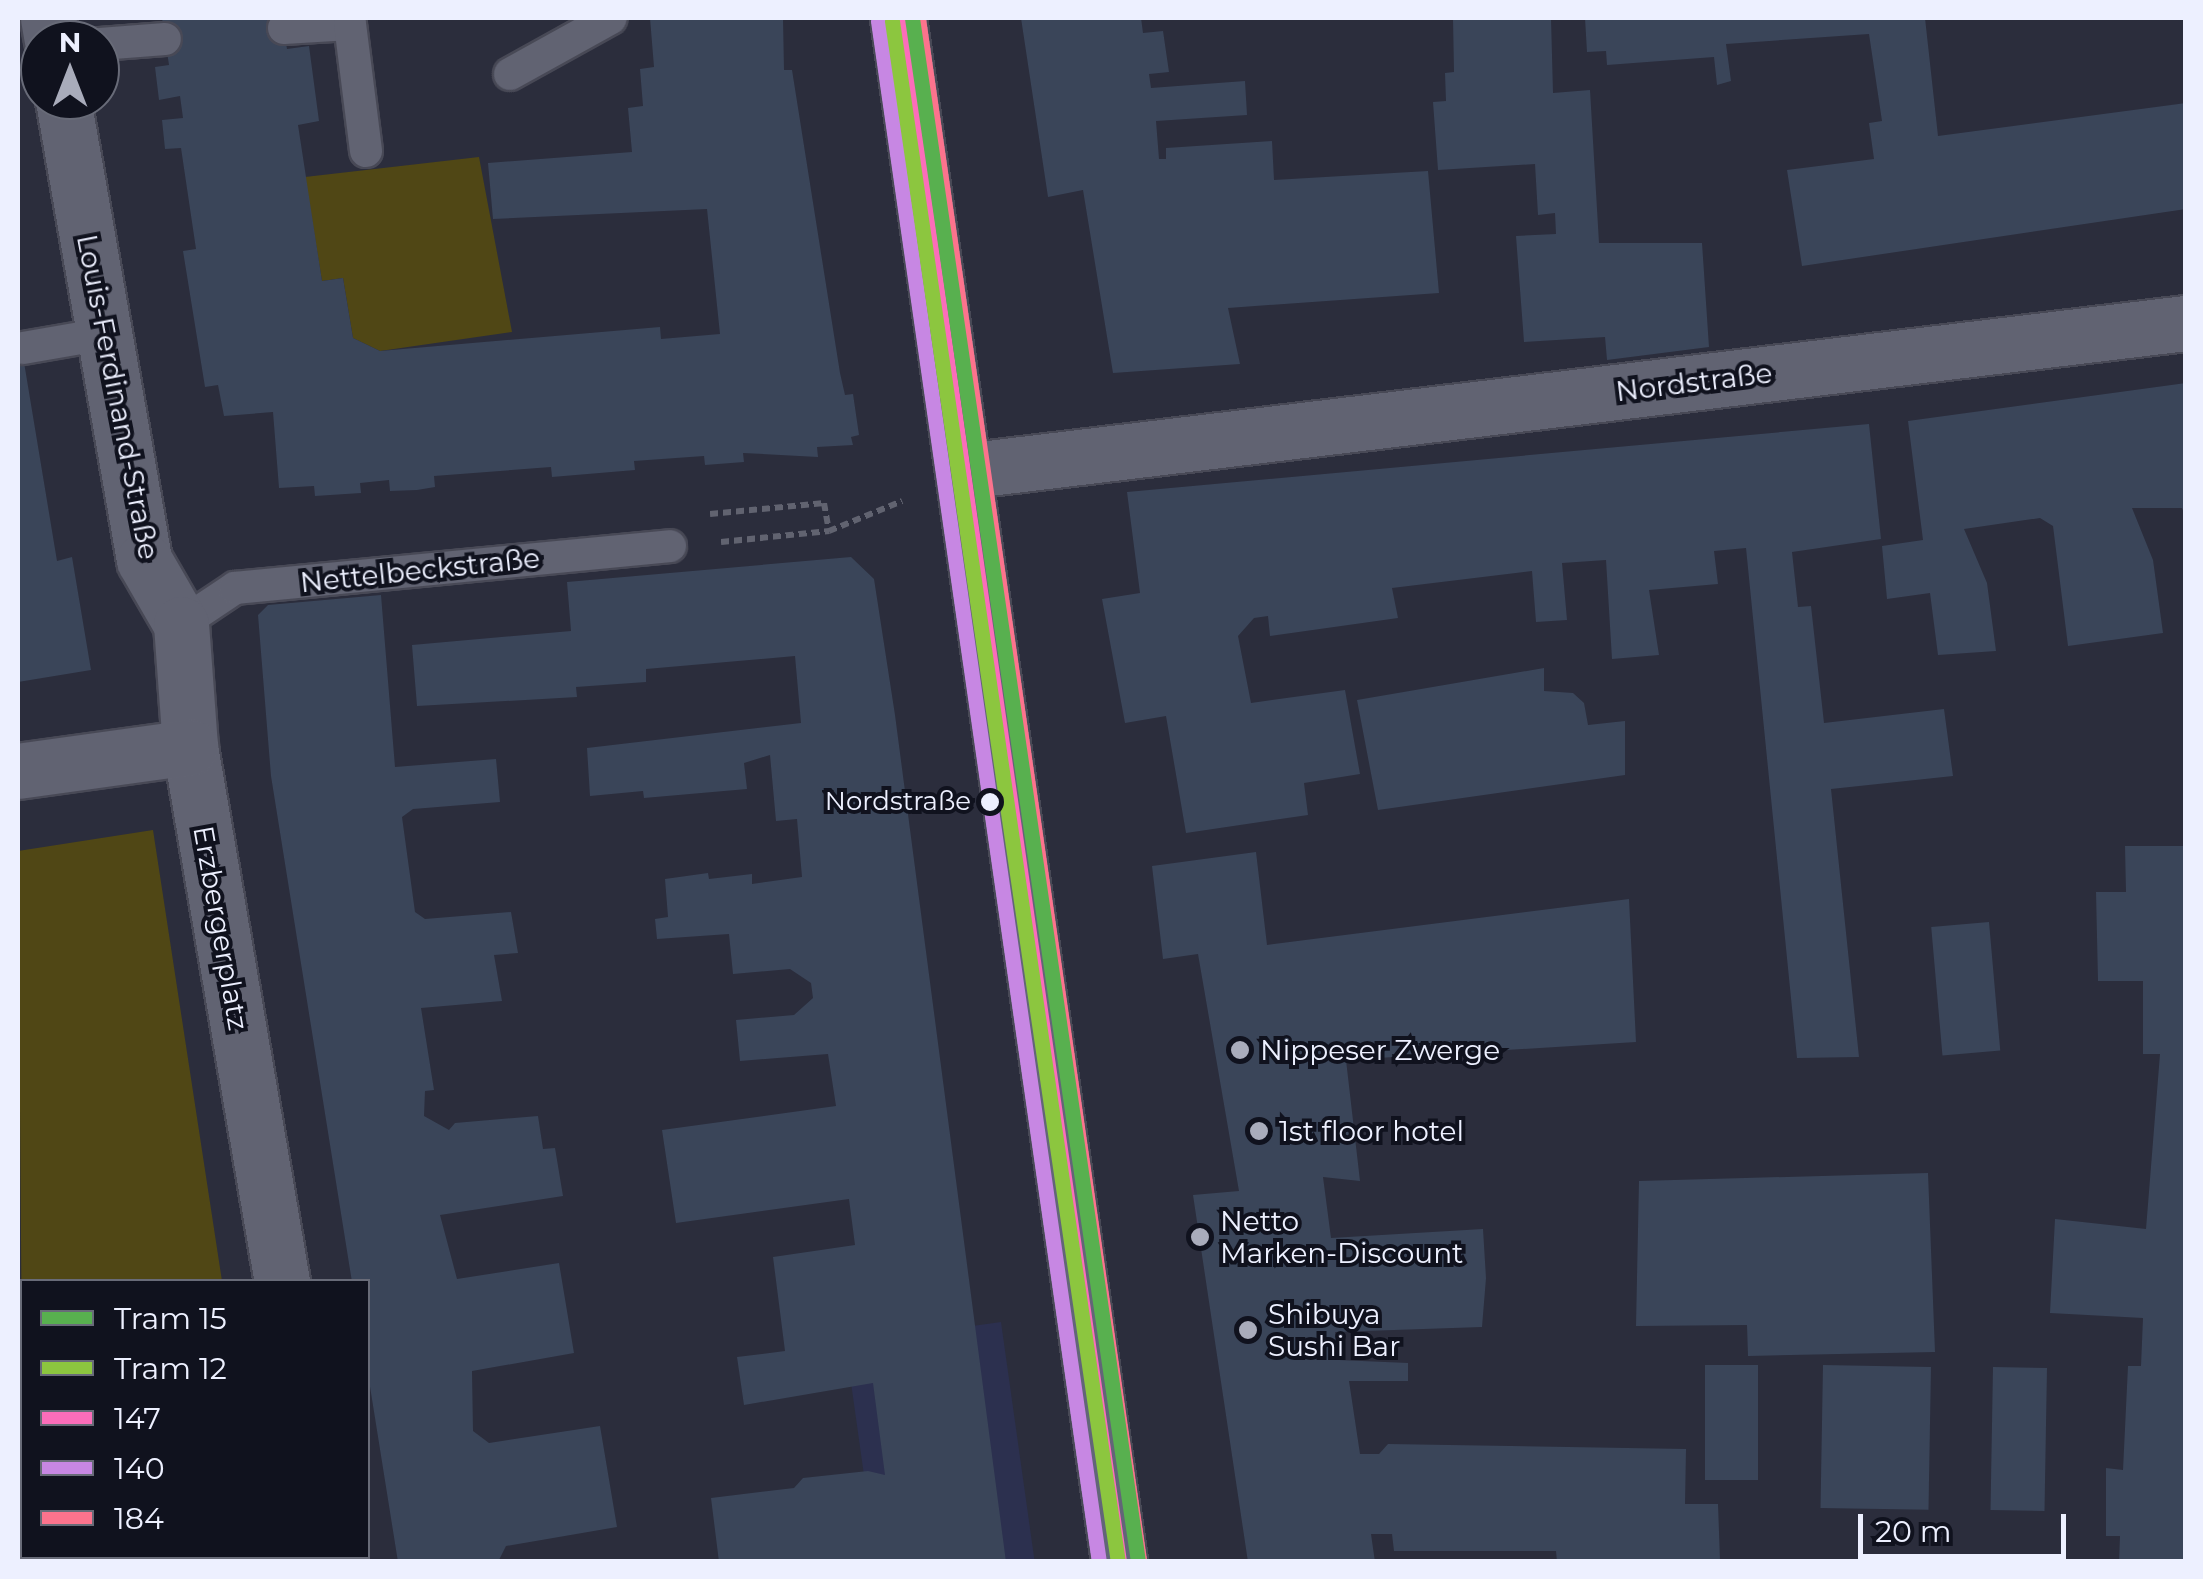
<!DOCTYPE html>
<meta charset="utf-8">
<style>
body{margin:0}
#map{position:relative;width:2203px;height:1579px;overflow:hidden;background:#2b2d3c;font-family:Montserrat,sans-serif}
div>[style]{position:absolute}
.built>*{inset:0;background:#2c304f;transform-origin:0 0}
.green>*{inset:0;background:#504715}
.building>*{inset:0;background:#3a4559;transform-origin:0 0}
.path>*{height:6px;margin-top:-3px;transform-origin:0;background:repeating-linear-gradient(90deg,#616370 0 8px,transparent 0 13px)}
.roads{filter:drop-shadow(2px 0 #484956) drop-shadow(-2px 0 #484956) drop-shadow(0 2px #484956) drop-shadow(0 -2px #484956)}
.service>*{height:32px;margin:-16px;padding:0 16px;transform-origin:16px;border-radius:16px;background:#616372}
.minor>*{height:55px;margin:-27.5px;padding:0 27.5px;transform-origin:27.5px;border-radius:27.5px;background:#616372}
.secondary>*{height:55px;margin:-27.5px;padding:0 27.5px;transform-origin:27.5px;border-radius:27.5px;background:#626578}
.bus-1>*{height:15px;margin:-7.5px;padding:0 7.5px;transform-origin:7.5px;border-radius:7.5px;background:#fb6dba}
.bus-2>*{height:15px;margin:-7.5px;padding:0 7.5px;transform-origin:7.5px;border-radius:7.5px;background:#c787e3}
.bus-3>*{height:15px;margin:-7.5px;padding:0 7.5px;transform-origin:7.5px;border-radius:7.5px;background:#fc738d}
.tram-1>*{height:15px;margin:-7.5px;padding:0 7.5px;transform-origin:7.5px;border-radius:7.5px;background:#58b04f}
.tram-2>*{height:15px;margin:-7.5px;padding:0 7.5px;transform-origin:7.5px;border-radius:7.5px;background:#8cc63f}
.dots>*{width:28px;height:28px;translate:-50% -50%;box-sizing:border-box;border:5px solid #10121e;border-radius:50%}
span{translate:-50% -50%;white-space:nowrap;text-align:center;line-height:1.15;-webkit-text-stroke:8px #10121e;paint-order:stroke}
.bus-label{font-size:26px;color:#edf0ff}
.right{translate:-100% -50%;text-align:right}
.street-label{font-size:28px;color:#edf0ff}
.poi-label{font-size:28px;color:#edf0ff}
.left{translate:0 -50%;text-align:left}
.frame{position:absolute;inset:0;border:20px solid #edf0ff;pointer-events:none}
.legend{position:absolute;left:20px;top:1279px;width:350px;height:280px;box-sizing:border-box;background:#10121e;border:2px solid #686b78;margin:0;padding:12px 18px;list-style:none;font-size:30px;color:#edf0ff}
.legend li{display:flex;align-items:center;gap:20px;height:50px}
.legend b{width:50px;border:2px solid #686b78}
.north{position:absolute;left:20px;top:20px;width:100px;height:100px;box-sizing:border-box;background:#10121e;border:2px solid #686b78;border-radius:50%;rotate:0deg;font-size:28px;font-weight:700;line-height:40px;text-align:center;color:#edf0ff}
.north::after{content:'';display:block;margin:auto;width:35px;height:45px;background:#a9acbb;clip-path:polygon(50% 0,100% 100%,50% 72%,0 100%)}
.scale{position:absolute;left:1858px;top:1514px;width:208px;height:45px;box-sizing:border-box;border:5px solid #edf0ff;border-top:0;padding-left:12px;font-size:30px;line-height:35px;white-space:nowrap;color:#edf0ff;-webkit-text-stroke:8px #10121e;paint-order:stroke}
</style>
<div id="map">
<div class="built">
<div style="left:1001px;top:1322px;width:241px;height:157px;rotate:82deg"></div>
</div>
<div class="green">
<div style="clip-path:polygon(479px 157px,512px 332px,380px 351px,353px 338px,343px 278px,322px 281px,305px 177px)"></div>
<div style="clip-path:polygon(153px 830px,222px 1281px,22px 1282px,22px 1365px,18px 851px)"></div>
<div style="clip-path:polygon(264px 1556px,265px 1561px,52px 1557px,52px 1556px)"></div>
</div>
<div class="building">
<div style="clip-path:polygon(162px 18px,282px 18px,287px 49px,309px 46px,319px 121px,298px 125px,322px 281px,343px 278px,353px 338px,380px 351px,660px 327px,661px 339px,720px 334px,707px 209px,493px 219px,488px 163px,632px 152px,628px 108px,643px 106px,640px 69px,654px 67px,650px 18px,783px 18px,784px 70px,792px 70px,840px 373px,845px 395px,853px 394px,859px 435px,851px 437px,853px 445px,817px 447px,818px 457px,743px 453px,744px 462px,705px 465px,704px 456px,634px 461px,635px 470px,552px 477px,551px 467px,434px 476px,435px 487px,417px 490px,390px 491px,389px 480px,360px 483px,361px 493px,315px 496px,314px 486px,279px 488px,273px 412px,224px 416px,218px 385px,205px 387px,183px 251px,196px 249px,181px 148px,165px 149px,162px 120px,183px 118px,180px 96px,159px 100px,155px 67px,169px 65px)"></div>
<div style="clip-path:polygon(1021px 18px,1141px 18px,1143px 33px,1163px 31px,1169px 72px,1149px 74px,1151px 88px,1245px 81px,1247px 115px,1156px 121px,1159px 159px,1166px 159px,1166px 148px,1272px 141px,1274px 180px,1428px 171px,1439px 293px,1228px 308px,1240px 364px,1113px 373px,1083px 190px,1048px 197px)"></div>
<div style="clip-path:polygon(1453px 18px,1551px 18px,1553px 93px,1590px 90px,1599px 243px,1702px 243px,1709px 347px,1607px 360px,1605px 337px,1524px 342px,1516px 236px,1556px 234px,1555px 213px,1538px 215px,1535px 164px,1438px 170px,1433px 102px,1446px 101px,1445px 73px,1454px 72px)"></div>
<div style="clip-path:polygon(1585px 18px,1925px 18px,1938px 136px,2186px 103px,2186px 209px,1802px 266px,1787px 170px,1874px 159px,1869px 123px,1882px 121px,1869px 34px,1726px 44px,1731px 81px,1717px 85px,1714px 57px,1607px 65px,1606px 51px,1587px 52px)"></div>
<div style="clip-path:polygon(18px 326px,57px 561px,72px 557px,91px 670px,18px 682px)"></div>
<div style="clip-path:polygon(2186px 383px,2186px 518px,2182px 508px,2132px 508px,2153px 560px,2163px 633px,2068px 646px,2053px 526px,2040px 518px,1964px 529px,1987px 583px,1996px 651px,1938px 655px,1930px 593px,1887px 599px,1882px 546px,1923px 540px,1908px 421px)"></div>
<div style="clip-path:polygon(1869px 424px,1881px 539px,1792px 552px,1798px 607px,1811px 606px,1824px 723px,1944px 709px,1953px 776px,1831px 789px,1859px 1057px,1797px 1058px,1746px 548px,1714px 551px,1718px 584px,1649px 590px,1659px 655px,1612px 659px,1606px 560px,1562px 563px,1567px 620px,1536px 622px,1532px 571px,1392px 588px,1398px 618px,1270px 636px,1268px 616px,1254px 618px,1238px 636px,1251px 703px,1345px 690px,1360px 774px,1304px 783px,1308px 815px,1186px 833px,1166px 716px,1125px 723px,1102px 599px,1140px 593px,1127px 492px)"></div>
<div style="clip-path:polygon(851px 557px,874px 579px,895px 715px,1006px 1562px,719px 1562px,711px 1498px,794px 1488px,803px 1478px,868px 1471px,885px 1475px,873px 1383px,744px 1405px,737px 1357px,785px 1351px,773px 1257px,855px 1245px,849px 1199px,676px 1223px,662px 1130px,836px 1106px,828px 1054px,740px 1061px,736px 1020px,794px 1015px,813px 998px,811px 983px,790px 969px,733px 974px,729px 934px,657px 939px,655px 919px,668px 917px,665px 879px,708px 873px,709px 879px,752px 874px,752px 884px,802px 877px,797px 819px,776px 821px,770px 755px,744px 763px,747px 789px,644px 798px,643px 791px,590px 796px,587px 748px,801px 723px,795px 656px,646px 669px,646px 682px,576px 687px,577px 697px,417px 706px,412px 645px,571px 631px,567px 582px)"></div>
<div style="clip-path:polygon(381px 595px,395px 767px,496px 759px,500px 802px,413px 809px,402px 817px,415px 912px,425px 919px,511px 912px,518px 953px,494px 955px,502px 1001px,421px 1008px,434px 1090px,425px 1091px,424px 1116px,449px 1130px,455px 1123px,538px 1116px,543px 1149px,555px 1148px,563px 1196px,440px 1215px,457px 1279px,559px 1263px,574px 1353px,472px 1371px,473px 1431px,489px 1443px,600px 1426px,617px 1527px,506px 1546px,498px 1562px,398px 1562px,368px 1374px,368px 1282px,352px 1282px,271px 776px,258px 615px,268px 605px)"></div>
<div style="clip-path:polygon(1544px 668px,1544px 691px,1573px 693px,1584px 703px,1588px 725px,1625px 721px,1625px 775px,1378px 810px,1357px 700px)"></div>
<div style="clip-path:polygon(2125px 846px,2186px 846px,2186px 1562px,2119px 1562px,2120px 1536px,2106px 1536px,2106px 1468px,2123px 1470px,2128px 1366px,2141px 1366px,2143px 1318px,2050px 1313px,2055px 1219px,2146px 1229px,2160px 1054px,2143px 1054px,2143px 981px,2098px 981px,2096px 892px,2126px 892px)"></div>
<div style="clip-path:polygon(1256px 852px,1267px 945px,1629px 899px,1636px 1042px,1346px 1060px,1360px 1181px,1323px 1177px,1331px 1238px,1483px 1229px,1486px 1278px,1482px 1327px,1335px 1332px,1339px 1360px,1408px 1363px,1408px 1381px,1349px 1381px,1360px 1454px,1379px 1454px,1388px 1444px,1686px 1449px,1685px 1504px,1718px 1504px,1720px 1560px,1557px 1562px,1556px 1551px,1394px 1551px,1392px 1534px,1371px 1534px,1375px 1562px,1248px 1562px,1193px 1195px,1239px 1191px,1198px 954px,1163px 959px,1152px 866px)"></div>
<div style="left:1989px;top:922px;width:129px;height:58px;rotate:85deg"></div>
<div style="clip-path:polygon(1928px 1173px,1935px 1352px,1748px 1356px,1747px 1325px,1636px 1326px,1639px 1181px)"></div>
<div style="left:1705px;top:1365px;width:53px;height:115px"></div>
<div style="left:1823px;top:1365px;width:108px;height:143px;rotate:1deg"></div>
<div style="left:1993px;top:1367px;width:54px;height:143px;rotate:1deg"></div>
</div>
<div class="path">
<div style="left:710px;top:514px;width:115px;rotate:-5.5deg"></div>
<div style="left:824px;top:503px;width:28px;rotate:80deg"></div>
<div style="left:721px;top:542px;width:109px;rotate:-5.8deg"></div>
<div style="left:829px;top:531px;width:79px;rotate:-22.3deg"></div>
</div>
<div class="roads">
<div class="service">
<div style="left:284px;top:28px;width:66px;rotate:-3.5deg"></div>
<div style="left:350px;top:24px;width:128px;rotate:82.8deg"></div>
<div style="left:100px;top:44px;width:65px;rotate:-4.4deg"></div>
<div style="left:510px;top:74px;width:115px;rotate:-29deg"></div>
<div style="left:23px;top:348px;width:82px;rotate:-9.8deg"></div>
<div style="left:181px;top:624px;width:65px;rotate:-33.7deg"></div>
<div style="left:235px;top:588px;width:437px;rotate:-5.5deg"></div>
</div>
<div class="minor">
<div style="left:48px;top:18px;width:22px;rotate:80deg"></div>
<div style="left:63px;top:100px;width:467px;rotate:80deg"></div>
<div style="left:144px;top:560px;width:74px;rotate:60deg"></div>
<div style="left:181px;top:624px;width:123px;rotate:85.8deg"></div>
<div style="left:190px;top:747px;width:543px;rotate:80.24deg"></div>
<div style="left:964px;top:471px;width:1231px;rotate:-6.91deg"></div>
<div style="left:18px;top:771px;width:174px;rotate:-7.9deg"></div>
<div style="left:329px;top:1556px;width:6px;rotate:81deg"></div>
</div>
<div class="secondary">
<div style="left:898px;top:18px;width:1560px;rotate:81.85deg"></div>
</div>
</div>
<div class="bus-1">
<div style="left:898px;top:18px;width:1560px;rotate:81.85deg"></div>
</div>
<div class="bus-2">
<div style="left:878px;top:21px;width:1557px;rotate:81.84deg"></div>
</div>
<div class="bus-3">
<div style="left:918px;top:18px;width:1557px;rotate:81.84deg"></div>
</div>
<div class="tram-1">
<div style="left:912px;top:18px;width:1560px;rotate:81.67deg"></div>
</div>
<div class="tram-2">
<div style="left:892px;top:21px;width:1557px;rotate:81.66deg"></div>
</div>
<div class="dots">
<div style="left:990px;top:802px;background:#edf0ff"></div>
<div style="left:1240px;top:1050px;background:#a9acbb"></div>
<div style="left:1259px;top:1131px;background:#a9acbb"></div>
<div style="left:1200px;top:1237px;background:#a9acbb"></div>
<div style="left:1248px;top:1330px;background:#a9acbb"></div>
</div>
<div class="bus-label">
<span class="right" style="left:971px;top:802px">Nordstraße</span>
</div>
<div class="street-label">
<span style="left:1694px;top:382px;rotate:-7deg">Nordstraße</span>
<span style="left:118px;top:397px;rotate:79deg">Louis-Ferdinand-Straße</span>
<span style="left:420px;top:570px;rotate:-6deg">Nettelbeckstraße</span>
<span style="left:221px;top:928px;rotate:80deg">Erzbergerplatz</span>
</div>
<div class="poi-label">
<span class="left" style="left:1260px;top:1050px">Nippeser Zwerge</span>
<span class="left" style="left:1279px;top:1131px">1st floor hotel</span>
<span class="left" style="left:1220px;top:1237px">Netto<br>Marken-Discount</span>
<span class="left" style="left:1268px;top:1330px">Shibuya<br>Sushi Bar</span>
</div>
<div class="frame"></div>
<ul class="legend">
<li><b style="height:12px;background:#58b04f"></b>Tram 15</li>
<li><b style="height:12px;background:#8cc63f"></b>Tram 12</li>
<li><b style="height:12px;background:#fb6dba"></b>147</li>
<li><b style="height:12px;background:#c787e3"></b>140</li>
<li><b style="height:12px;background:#fc738d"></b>184</li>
</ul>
<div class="north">N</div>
<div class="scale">20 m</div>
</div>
